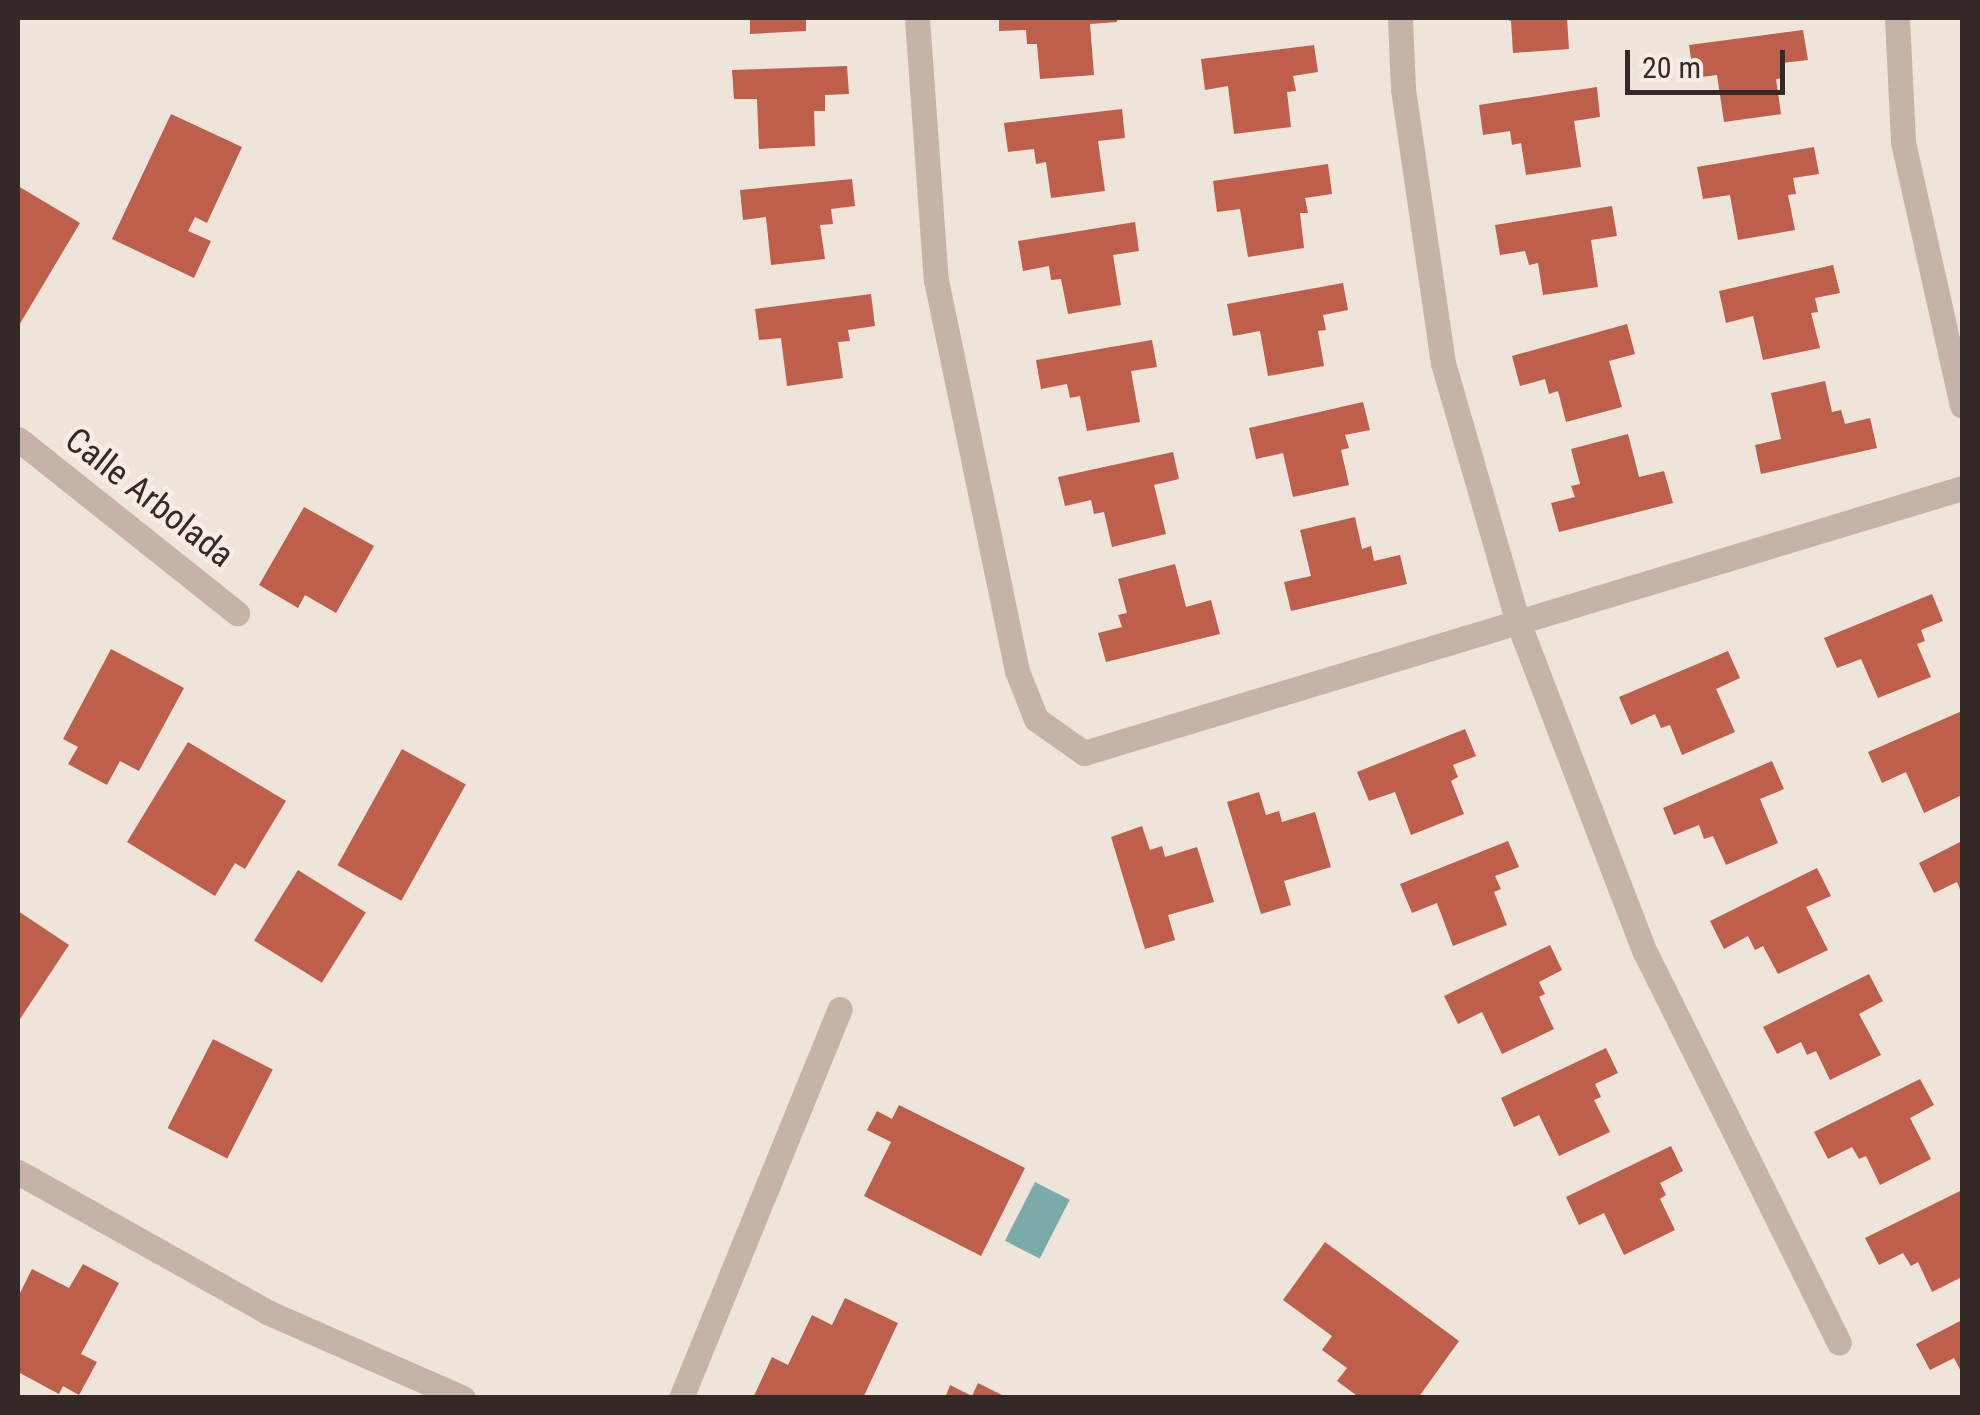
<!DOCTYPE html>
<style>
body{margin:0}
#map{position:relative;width:1980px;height:1415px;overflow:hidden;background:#efe4da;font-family:"Roboto Condensed",sans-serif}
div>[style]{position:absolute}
.water>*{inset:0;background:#7baaaa;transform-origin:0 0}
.building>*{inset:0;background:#bd5f4a;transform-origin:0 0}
.minor>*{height:25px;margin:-12.5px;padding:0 12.5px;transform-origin:12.5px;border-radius:12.5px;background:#c6b3a7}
span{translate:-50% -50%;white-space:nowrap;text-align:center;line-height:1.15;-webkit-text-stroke:9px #f7eee6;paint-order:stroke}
.street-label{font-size:35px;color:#332a27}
.frame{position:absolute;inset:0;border:20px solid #332a27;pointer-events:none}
.scale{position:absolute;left:1625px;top:50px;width:160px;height:45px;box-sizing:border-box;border:5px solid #332a27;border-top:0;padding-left:12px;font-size:30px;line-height:35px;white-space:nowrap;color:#332a27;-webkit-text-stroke:8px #f7eee6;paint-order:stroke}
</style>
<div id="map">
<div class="water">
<div style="left:1035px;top:1182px;width:39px;height:66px;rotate:27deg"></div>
</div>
<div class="building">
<div style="clip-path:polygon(750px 18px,806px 18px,806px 31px,750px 34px)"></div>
<div style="clip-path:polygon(999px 18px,1117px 18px,1117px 22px,1090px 24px,1094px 75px,1040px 79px,1037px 44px,1027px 44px,1026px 30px,999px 31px)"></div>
<div style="clip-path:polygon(1502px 18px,1567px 18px,1569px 49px,1513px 53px,1511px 21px)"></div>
<div style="clip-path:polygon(1803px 30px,1808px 60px,1782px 63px,1784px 78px,1776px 79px,1781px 114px,1724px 122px,1717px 75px,1694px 78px,1689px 45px)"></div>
<div style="clip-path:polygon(1314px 45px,1318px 72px,1293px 76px,1296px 91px,1287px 92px,1291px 127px,1234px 134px,1228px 86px,1205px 90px,1201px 59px)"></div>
<div style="clip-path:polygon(847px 66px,849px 94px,825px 95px,825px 111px,814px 111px,815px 146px,759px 149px,757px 99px,734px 99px,732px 70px)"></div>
<div style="clip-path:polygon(1597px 87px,1600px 117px,1574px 121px,1581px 167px,1526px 175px,1521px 143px,1512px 145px,1510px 131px,1483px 135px,1479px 105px)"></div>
<div style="clip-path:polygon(1122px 109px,1125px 138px,1098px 141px,1105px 191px,1051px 198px,1046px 162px,1036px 164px,1034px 149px,1008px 152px,1004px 123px)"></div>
<div style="clip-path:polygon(171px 114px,242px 147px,207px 223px,195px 217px,188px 231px,211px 241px,194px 278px,112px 239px)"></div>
<div style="clip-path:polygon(1814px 147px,1819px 174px,1793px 178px,1796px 194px,1788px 195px,1795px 230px,1738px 240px,1730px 195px,1703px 199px,1697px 167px)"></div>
<div style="clip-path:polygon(1328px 164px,1332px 194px,1305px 198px,1308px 213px,1300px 213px,1304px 248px,1248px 257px,1240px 209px,1217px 212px,1213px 181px)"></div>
<div style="clip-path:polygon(852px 179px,855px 206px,831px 209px,833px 224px,820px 225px,825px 259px,771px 265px,766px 217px,743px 220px,740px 190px)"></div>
<div style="clip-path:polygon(18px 186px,80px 223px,18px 327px)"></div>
<div style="clip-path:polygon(1612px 206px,1617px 236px,1591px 240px,1598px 287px,1543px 295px,1538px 263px,1529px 265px,1525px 251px,1500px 255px,1495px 225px)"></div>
<div style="clip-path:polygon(1135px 222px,1139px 251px,1113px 255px,1121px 305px,1068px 314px,1061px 279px,1051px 280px,1049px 266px,1023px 271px,1018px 241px)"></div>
<div style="clip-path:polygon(1833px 265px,1840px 293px,1815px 298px,1818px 312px,1811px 313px,1820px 348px,1763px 360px,1753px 316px,1726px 323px,1719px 291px)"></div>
<div style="clip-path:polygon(1343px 283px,1348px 310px,1323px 315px,1326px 330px,1318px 331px,1324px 366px,1268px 376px,1260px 331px,1233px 336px,1227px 304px)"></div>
<div style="clip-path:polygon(871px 294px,875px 326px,848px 330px,850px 341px,838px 342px,843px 378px,787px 386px,781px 338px,759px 340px,755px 309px)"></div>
<div style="clip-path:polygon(1627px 324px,1635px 354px,1609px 361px,1622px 407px,1566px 422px,1558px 391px,1549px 394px,1545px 379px,1520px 386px,1512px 356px)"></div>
<div style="clip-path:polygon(1152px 340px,1157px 367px,1131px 371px,1140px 422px,1087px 431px,1080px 396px,1070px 398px,1067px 384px,1041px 389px,1036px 360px)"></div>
<div style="clip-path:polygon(1825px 381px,1832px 412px,1841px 410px,1845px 424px,1870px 418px,1877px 448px,1761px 474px,1755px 445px,1781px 439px,1771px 393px)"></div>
<div style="clip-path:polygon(1363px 402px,1370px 430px,1345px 435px,1349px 448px,1341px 450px,1349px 485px,1293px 497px,1283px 453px,1256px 459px,1249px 428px)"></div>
<div style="clip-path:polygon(1628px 434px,1639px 477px,1664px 471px,1673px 503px,1559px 532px,1551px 503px,1575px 497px,1571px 486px,1580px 484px,1571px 449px)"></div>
<div style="clip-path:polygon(1173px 452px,1179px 479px,1154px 485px,1166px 534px,1112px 547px,1104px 512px,1094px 514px,1091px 500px,1065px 506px,1058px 477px)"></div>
<div style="clip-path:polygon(304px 507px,374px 546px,336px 613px,305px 595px,298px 608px,259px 585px)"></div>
<div style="clip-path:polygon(1355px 517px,1362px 549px,1371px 546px,1374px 561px,1400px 555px,1407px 584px,1291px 611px,1284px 582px,1311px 576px,1300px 530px)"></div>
<div style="clip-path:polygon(1175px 564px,1186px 607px,1211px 600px,1220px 634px,1106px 662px,1098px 633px,1122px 627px,1118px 615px,1127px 613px,1118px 579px)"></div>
<div style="clip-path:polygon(1932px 594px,1943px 621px,1921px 630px,1925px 641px,1917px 644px,1931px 677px,1878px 698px,1861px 659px,1837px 668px,1824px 638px)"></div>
<div style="clip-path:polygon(111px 649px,184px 688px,139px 771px,120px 761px,107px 785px,68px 764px,78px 747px,63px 739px)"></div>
<div style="clip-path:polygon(1728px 651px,1740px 678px,1716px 689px,1735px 732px,1682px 755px,1670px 725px,1661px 728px,1655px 714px,1631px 725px,1619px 697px)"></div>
<div style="clip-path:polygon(1962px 711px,1962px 795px,1924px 813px,1906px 772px,1882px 783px,1868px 752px)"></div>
<div style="clip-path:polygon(1465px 729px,1476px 756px,1453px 765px,1458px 777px,1451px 781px,1464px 814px,1411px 835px,1395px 792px,1369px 801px,1357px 772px)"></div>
<div style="clip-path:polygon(188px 742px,286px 801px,245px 869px,235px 863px,215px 896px,127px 842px)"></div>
<div style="left:402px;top:749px;width:73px;height:133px;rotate:29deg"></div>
<div style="clip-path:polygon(1772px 761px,1784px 789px,1760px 799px,1778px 843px,1726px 865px,1713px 836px,1704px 839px,1699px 825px,1674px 835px,1663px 808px)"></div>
<div style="clip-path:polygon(1259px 792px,1266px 815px,1279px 811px,1282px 822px,1315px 812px,1331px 867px,1284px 881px,1291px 905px,1261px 914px,1227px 802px)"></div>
<div style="clip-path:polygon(1142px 826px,1150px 850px,1162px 846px,1165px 857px,1197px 847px,1214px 902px,1168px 915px,1175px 940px,1145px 949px,1111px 837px)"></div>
<div style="clip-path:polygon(1508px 841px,1519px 867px,1495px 876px,1501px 889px,1494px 892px,1507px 925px,1453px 946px,1437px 903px,1412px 913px,1400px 884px)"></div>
<div style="clip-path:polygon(1962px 841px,1962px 894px,1957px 882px,1934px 893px,1919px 863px)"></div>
<div style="clip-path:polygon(1817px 868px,1831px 896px,1806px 907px,1828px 950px,1778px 974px,1763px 946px,1755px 950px,1748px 936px,1724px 949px,1710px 921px)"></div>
<div style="left:298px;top:870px;width:80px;height:83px;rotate:32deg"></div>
<div style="clip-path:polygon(18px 911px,69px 945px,18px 1022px)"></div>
<div style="clip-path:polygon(1550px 945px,1562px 970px,1539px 982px,1545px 994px,1539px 997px,1554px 1029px,1502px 1054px,1482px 1012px,1458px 1024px,1444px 996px)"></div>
<div style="clip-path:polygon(1869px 974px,1883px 1001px,1859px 1014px,1881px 1055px,1830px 1080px,1816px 1051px,1807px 1055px,1801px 1042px,1777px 1054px,1763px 1027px)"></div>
<div style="left:213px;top:1039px;width:67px;height:100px;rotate:27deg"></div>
<div style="clip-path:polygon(1606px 1048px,1618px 1073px,1595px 1084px,1601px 1097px,1594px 1100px,1610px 1132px,1559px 1156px,1539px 1115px,1514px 1127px,1501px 1098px)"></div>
<div style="clip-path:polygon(1920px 1079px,1934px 1105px,1910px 1118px,1931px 1159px,1880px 1185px,1866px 1156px,1859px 1159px,1852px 1147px,1828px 1159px,1814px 1132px)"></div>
<div style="clip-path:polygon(899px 1105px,1025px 1168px,981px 1256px,864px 1196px,891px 1142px,867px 1130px,877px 1111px,892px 1119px)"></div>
<div style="clip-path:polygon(1671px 1146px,1683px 1171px,1660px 1183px,1666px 1195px,1660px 1199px,1675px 1230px,1624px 1255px,1604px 1213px,1579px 1225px,1566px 1197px)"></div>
<div style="clip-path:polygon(1962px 1190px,1962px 1277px,1932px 1292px,1918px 1262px,1911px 1266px,1903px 1253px,1879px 1265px,1865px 1238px)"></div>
<div style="clip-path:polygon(1325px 1242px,1459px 1341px,1418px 1398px,1360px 1398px,1337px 1381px,1347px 1368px,1322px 1350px,1332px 1336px,1283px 1300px)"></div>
<div style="clip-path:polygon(83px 1264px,119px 1283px,81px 1354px,97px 1362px,79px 1395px,63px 1386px,59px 1394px,18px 1372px,18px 1297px,32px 1269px,69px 1288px)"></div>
<div style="clip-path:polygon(845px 1298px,898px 1323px,863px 1398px,753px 1398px,772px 1357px,788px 1365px,812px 1315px,832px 1325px)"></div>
<div style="clip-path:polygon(1962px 1320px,1962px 1373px,1954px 1358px,1930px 1370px,1916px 1344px)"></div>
<div style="clip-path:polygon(978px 1383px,1008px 1398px,945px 1398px,950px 1385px,972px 1396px)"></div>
</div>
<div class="minor">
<div style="left:917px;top:18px;width:263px;rotate:85.9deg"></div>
<div style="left:936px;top:280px;width:399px;rotate:78.3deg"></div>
<div style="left:1017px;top:671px;width:52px;rotate:68.4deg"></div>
<div style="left:1036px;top:719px;width:59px;rotate:35.3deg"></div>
<div style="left:1084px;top:753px;width:917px;rotate:-16.79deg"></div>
<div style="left:1400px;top:18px;width:71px;rotate:87.6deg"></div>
<div style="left:1403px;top:89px;width:277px;rotate:81.7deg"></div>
<div style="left:1443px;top:363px;width:270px;rotate:73.9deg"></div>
<div style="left:1518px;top:622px;width:354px;rotate:69deg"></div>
<div style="left:1645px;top:952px;width:436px;rotate:63.6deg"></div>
<div style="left:1897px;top:18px;width:124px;rotate:87.2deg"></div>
<div style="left:1903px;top:142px;width:270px;rotate:77.4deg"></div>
<div style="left:18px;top:439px;width:280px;rotate:38.5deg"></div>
<div style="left:18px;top:1172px;width:286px;rotate:29.3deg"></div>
<div style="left:267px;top:1312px;width:214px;rotate:23.7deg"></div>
<div style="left:681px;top:1398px;width:420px;rotate:-67.8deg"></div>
</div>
<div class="street-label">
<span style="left:149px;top:498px;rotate:38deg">Calle Arbolada</span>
</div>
<div class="frame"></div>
<div class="scale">20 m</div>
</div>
